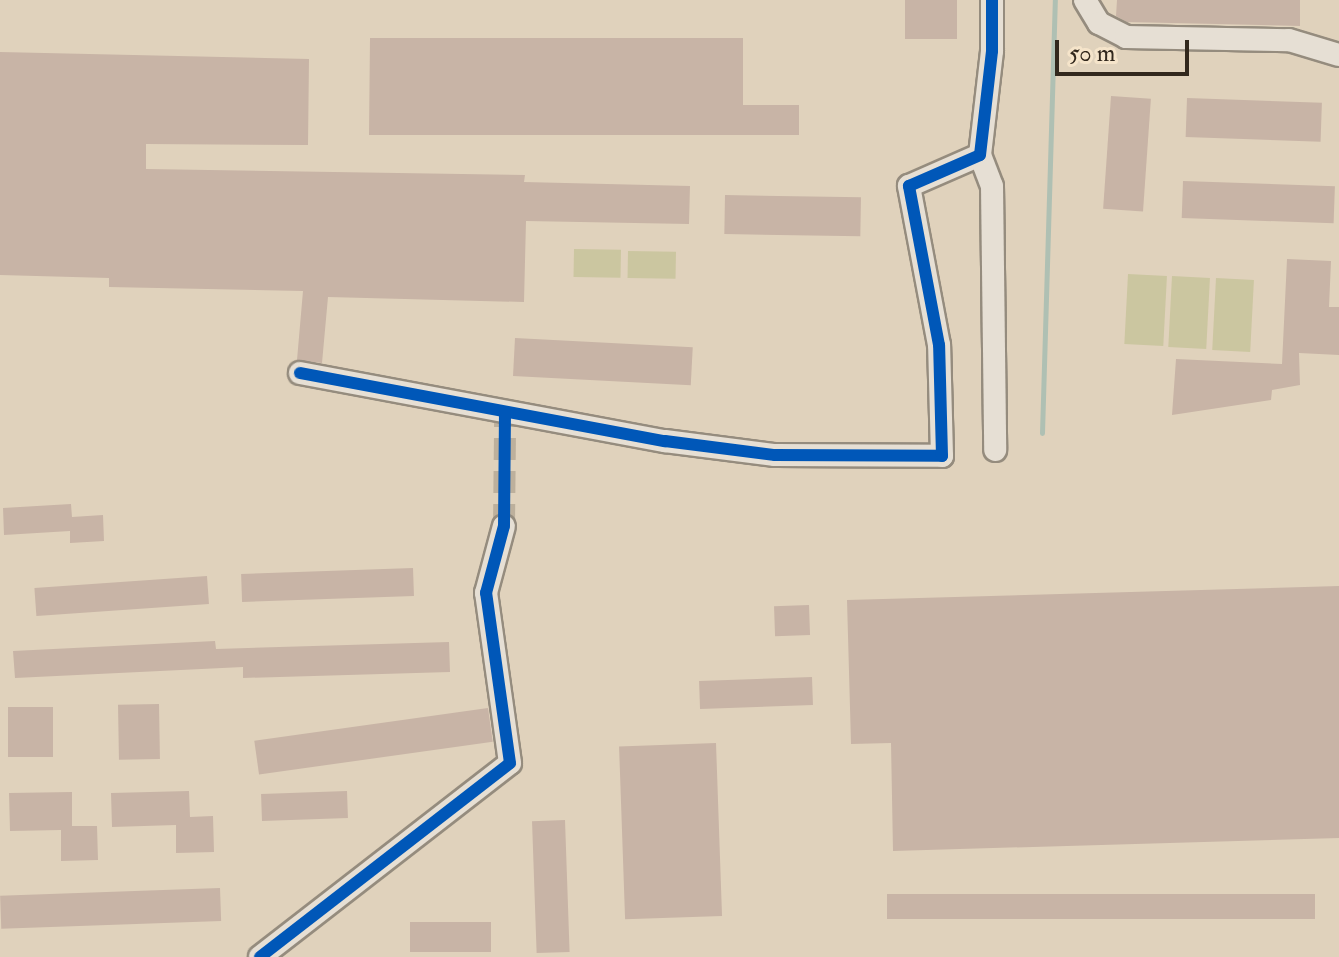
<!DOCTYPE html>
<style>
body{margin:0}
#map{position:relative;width:1339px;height:957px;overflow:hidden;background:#e0d2bc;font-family:"IM FELL Double Pica",serif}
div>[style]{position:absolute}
.green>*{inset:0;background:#cbc6a0;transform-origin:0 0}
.stream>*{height:5px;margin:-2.5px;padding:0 2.5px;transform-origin:2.5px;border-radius:2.5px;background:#afc0b3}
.building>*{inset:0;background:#c8b4a6;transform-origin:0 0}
.minor-tunnel>*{height:22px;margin-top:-11px;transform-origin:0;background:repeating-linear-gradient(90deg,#bdb09c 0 22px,transparent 0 33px)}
.roads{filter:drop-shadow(2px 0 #958c7e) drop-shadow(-2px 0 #958c7e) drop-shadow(0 2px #958c7e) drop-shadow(0 -2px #958c7e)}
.minor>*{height:22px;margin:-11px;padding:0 11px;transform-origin:11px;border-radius:11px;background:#e6dfd4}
.cycleway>*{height:12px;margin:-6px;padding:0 6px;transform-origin:6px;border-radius:6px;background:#0057b8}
span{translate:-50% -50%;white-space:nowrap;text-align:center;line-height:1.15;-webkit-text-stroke:7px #f5e4ca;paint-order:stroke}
.scale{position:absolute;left:1055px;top:40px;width:134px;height:36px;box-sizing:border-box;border:4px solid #32281d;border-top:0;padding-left:10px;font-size:24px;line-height:28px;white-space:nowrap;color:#32281d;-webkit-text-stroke:6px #f5e4ca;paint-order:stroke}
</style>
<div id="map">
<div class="green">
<div style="left:574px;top:249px;width:47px;height:28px;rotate:1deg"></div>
<div style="left:628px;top:251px;width:48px;height:27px;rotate:1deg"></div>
<div style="left:1128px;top:274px;width:39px;height:70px;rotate:3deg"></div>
<div style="left:1172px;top:276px;width:38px;height:71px;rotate:3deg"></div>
<div style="left:1216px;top:278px;width:38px;height:72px;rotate:3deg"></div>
</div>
<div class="stream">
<div style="left:1042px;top:433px;width:433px;rotate:-88.3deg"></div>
</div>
<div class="building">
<div style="left:905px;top:0;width:52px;height:39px"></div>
<div style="clip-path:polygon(1117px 0,1300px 0,1300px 26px,1127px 22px,1116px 16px)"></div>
<div style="clip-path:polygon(370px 38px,743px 38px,743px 105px,799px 105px,799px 135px,369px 135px)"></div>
<div style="clip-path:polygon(0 52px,309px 59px,308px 145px,146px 144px,146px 169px,525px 175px,524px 182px,690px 186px,689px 224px,526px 221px,524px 302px,328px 297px,322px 363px,297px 360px,303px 291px,109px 287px,109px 278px,0 275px)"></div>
<div style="left:1111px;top:96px;width:40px;height:113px;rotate:4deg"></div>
<div style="left:1187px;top:98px;width:135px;height:39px;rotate:2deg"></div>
<div style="left:1183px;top:181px;width:152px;height:37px;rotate:2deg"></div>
<div style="left:725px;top:195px;width:136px;height:39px;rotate:1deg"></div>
<div style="clip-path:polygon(1287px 259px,1331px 261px,1329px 307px,1339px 307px,1339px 355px,1299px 353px,1300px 385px,1272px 390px,1271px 400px,1172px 415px,1176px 359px,1282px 364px)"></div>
<div style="left:515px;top:338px;width:178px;height:38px;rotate:3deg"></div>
<div style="clip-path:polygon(71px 504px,72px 517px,103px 515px,104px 541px,70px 543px,70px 531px,4px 535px,3px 508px)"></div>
<div style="left:413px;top:568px;width:28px;height:172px;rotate:88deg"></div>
<div style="left:207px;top:576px;width:28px;height:173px;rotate:86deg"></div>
<div style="clip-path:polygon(1339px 586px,1339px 838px,893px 851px,891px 743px,851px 744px,847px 600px)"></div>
<div style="left:809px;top:605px;width:30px;height:35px;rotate:88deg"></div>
<div style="clip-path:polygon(215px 641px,216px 649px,449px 642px,450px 672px,243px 678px,243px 667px,15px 678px,13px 651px)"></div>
<div style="left:812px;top:677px;width:28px;height:113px;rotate:88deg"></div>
<div style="left:159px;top:704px;width:55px;height:41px;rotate:89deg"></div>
<div style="left:53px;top:707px;width:50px;height:45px;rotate:90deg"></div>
<div style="left:488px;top:708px;width:34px;height:236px;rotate:82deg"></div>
<div style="left:716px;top:743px;width:173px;height:97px;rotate:88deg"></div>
<div style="clip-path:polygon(189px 791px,190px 817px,213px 816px,214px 852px,176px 853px,176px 825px,112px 827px,111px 793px)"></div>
<div style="left:347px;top:791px;width:27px;height:86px;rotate:88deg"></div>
<div style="clip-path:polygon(72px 792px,72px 826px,97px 826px,98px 860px,61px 861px,61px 830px,10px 831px,9px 793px)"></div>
<div style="left:565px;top:820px;width:132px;height:33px;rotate:88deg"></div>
<div style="left:220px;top:888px;width:33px;height:220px;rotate:88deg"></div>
<div style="left:1315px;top:894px;width:25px;height:428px;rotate:90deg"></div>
<div style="left:491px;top:922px;width:30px;height:81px;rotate:90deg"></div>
</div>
<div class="minor-tunnel">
<div style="left:504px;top:526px;width:104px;rotate:-89.4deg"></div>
</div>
<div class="roads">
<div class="minor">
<div style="left:1085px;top:0;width:27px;rotate:59deg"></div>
<div style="left:1099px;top:23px;width:30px;rotate:27deg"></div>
<div style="left:1126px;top:37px;width:163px;rotate:1.1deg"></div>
<div style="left:1289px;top:40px;width:52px;rotate:16.7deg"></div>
<div style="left:980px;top:155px;width:33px;rotate:69deg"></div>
<div style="left:992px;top:186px;width:264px;rotate:89.3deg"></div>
<div style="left:300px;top:373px;width:371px;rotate:10.6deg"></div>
<div style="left:665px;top:441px;width:111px;rotate:7.3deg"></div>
<div style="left:775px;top:455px;width:167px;rotate:0.3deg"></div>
<div style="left:942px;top:456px;width:111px;rotate:-91.5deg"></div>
<div style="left:939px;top:345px;width:162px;rotate:-100.7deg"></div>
<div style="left:909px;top:186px;width:77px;rotate:-23.6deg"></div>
<div style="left:980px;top:155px;width:105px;rotate:-83.4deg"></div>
<div style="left:992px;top:51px;width:51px;rotate:-90deg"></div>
<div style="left:260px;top:957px;width:316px;rotate:-37.8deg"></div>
<div style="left:510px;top:763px;width:172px;rotate:-98deg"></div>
<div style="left:486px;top:593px;width:69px;rotate:-75deg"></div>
</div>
</div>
<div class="cycleway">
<div style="left:300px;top:373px;width:371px;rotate:10.6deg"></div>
<div style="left:665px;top:441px;width:111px;rotate:7.3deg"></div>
<div style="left:775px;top:455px;width:167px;rotate:0.3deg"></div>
<div style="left:942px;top:456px;width:111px;rotate:-91.5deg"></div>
<div style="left:939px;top:345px;width:162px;rotate:-100.7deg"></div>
<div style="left:909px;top:186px;width:77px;rotate:-23.6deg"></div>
<div style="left:980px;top:155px;width:105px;rotate:-83.4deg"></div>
<div style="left:992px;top:51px;width:51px;rotate:-90deg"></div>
<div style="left:260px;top:957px;width:316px;rotate:-37.8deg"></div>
<div style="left:510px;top:763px;width:172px;rotate:-98deg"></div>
<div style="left:486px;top:593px;width:69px;rotate:-75deg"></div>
<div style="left:504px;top:526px;width:113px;rotate:-89.5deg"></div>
</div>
<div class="scale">50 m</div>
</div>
